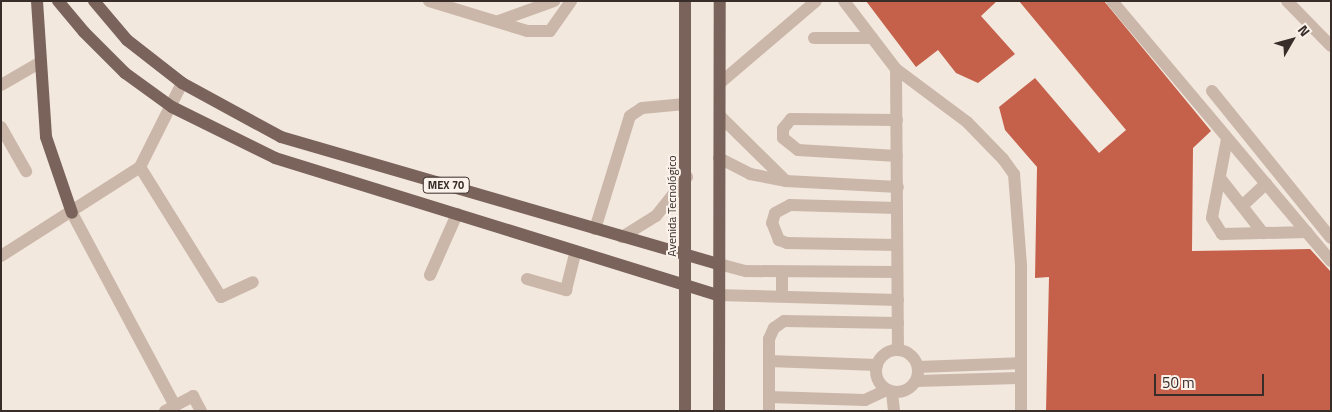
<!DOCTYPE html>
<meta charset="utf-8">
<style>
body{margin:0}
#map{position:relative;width:1332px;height:412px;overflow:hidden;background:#f3e8de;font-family:"Titillium Web",sans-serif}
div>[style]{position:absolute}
.building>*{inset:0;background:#c5614a}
.minor>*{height:12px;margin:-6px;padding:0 6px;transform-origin:6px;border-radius:6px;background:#cbb7aa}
.minor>.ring{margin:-6px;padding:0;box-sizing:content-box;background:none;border:12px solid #cbb7aa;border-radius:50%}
.major>*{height:12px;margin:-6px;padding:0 6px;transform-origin:6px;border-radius:6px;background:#7a635b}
span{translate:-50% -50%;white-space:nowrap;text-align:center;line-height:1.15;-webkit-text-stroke:4px #faf2eb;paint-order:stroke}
.shield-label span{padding:1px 4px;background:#faf2eb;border:1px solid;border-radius:4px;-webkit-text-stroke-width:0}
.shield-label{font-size:11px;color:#382d29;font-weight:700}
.street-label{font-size:12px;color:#382d29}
.frame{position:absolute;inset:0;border:2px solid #382d29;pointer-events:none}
.north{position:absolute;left:1267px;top:15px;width:50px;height:50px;-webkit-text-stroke:4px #faf2eb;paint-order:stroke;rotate:52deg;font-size:14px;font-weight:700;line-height:20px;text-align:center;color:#382d29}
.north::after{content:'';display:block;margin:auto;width:18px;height:22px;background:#382d29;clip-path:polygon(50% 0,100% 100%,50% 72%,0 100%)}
.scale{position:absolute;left:1154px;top:374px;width:110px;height:22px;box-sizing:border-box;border:2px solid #382d29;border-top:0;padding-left:6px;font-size:15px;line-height:18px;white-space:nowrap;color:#382d29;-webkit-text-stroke:4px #faf2eb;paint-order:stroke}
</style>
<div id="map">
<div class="building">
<div style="clip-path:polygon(866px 1px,997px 1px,981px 16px,1015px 54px,978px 83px,956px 73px,938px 50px,916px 67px)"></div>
<div style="clip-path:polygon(1019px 1px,1104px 1px,1211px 131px,1193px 148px,1192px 251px,1310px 249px,1331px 272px,1331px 411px,1046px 411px,1049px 277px,1035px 278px,1037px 167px,1005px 130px,999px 107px,1035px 78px,1099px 153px,1126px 130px)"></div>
</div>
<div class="minor">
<div style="left:429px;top:1px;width:102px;rotate:17deg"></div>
<div style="left:527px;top:31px;width:23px"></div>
<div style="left:550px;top:31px;width:37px;rotate:-55deg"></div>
<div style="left:844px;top:1px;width:86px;rotate:52.6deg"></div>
<div style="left:896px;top:69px;width:89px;rotate:36.7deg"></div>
<div style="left:967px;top:122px;width:52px;rotate:45.8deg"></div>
<div style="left:1003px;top:159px;width:19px;rotate:54deg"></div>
<div style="left:1014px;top:174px;width:92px;rotate:85.6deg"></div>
<div style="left:1021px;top:266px;width:145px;rotate:90deg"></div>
<div style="left:1112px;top:1px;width:340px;rotate:49.9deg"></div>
<div style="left:1287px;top:1px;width:63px;rotate:45.6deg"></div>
<div style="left:499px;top:21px;width:59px;rotate:-20deg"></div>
<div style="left:814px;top:38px;width:58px"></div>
<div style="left:896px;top:69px;width:281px;rotate:89.6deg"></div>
<div style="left:720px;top:83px;width:126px;rotate:-40.5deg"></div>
<div style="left:1px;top:85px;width:46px;rotate:-29.9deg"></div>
<div style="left:1212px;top:91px;width:189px;rotate:51deg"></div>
<div style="left:720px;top:116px;width:93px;rotate:44.6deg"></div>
<div style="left:786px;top:181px;width:112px;rotate:3.1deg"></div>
<div style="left:897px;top:120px;width:106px;rotate:-179.5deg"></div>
<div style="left:791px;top:119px;width:13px;rotate:129deg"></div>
<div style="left:783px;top:129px;width:9px;rotate:90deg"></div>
<div style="left:783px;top:138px;width:19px;rotate:39deg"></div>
<div style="left:798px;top:150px;width:99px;rotate:3.5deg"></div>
<div style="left:1px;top:127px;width:51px;rotate:60.4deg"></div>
<div style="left:1227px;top:139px;width:80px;rotate:100.8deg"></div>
<div style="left:1212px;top:218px;width:19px;rotate:58deg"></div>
<div style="left:1222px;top:234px;width:85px;rotate:-1.3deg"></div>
<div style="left:719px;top:158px;width:35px;rotate:27deg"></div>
<div style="left:750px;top:174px;width:37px;rotate:11deg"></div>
<div style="left:140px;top:167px;width:153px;rotate:58.1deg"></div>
<div style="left:221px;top:297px;width:35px;rotate:-25deg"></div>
<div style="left:1220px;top:178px;width:70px;rotate:52deg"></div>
<div style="left:1242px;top:206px;width:33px;rotate:-43deg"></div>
<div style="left:72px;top:213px;width:219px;rotate:61.9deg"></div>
<div style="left:595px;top:229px;width:118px;rotate:-72.8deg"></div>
<div style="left:630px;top:116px;width:14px;rotate:-34deg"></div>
<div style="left:642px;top:108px;width:43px;rotate:-5.3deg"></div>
<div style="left:622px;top:237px;width:40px;rotate:-32deg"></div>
<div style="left:656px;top:216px;width:50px;rotate:-51.5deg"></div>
<div style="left:897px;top:245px;width:110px;rotate:-179deg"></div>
<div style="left:787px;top:243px;width:9px;rotate:-159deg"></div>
<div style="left:779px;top:240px;width:18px;rotate:-112deg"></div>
<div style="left:772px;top:223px;width:10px;rotate:-73deg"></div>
<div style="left:775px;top:213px;width:17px;rotate:-28deg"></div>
<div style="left:790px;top:205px;width:107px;rotate:1.6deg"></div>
<div style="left:1px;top:256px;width:165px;rotate:-32.6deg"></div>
<div style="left:140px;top:167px;width:94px;rotate:-63.4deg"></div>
<div style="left:719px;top:264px;width:28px;rotate:15deg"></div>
<div style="left:746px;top:271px;width:151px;rotate:0.4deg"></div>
<div style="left:430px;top:275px;width:67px;rotate:-66.1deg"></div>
<div style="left:527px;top:279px;width:41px;rotate:15.8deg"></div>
<div style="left:566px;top:290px;width:37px;rotate:-76deg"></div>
<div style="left:717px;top:295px;width:181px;rotate:1.6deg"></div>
<div style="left:782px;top:296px;width:24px;rotate:-90deg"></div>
<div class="ring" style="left:876px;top:350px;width:30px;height:30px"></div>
<div style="left:769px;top:361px;width:108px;rotate:2.1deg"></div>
<div style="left:918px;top:367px;width:103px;rotate:-2.2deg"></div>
<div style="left:917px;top:381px;width:104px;rotate:-1.7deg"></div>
<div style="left:892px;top:392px;width:19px;rotate:84deg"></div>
<div style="left:769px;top:397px;width:96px;rotate:1.8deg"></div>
<div style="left:865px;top:400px;width:23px;rotate:-25deg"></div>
<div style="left:165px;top:411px;width:32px;rotate:-28deg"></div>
<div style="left:193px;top:396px;width:17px;rotate:62deg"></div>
<div style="left:769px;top:411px;width:72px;rotate:-90deg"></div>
<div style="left:769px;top:339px;width:12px;rotate:-66deg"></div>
<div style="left:774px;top:328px;width:12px;rotate:-35deg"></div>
<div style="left:784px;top:321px;width:114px;rotate:1deg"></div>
</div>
<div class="major">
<div style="left:37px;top:1px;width:136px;rotate:86.2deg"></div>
<div style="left:46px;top:137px;width:80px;rotate:71.1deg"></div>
<div style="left:58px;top:1px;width:40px;rotate:50deg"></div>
<div style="left:84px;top:32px;width:58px;rotate:45deg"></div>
<div style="left:125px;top:73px;width:58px;rotate:35.9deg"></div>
<div style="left:172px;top:107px;width:115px;rotate:26.3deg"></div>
<div style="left:275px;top:158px;width:463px;rotate:17.2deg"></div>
<div style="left:94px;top:1px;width:51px;rotate:49.8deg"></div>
<div style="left:127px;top:40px;width:70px;rotate:38deg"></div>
<div style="left:182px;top:83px;width:113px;rotate:28.6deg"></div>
<div style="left:281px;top:137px;width:456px;rotate:16.2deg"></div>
<div style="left:685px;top:1px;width:410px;rotate:90deg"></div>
<div style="left:719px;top:411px;width:410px;rotate:-89.9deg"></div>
</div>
<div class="shield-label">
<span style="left:446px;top:185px">MEX 70</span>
</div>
<div class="street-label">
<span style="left:672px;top:206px;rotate:-90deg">Avenida Tecnológico</span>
</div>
<div class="frame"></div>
<div class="north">N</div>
<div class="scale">50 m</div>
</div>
